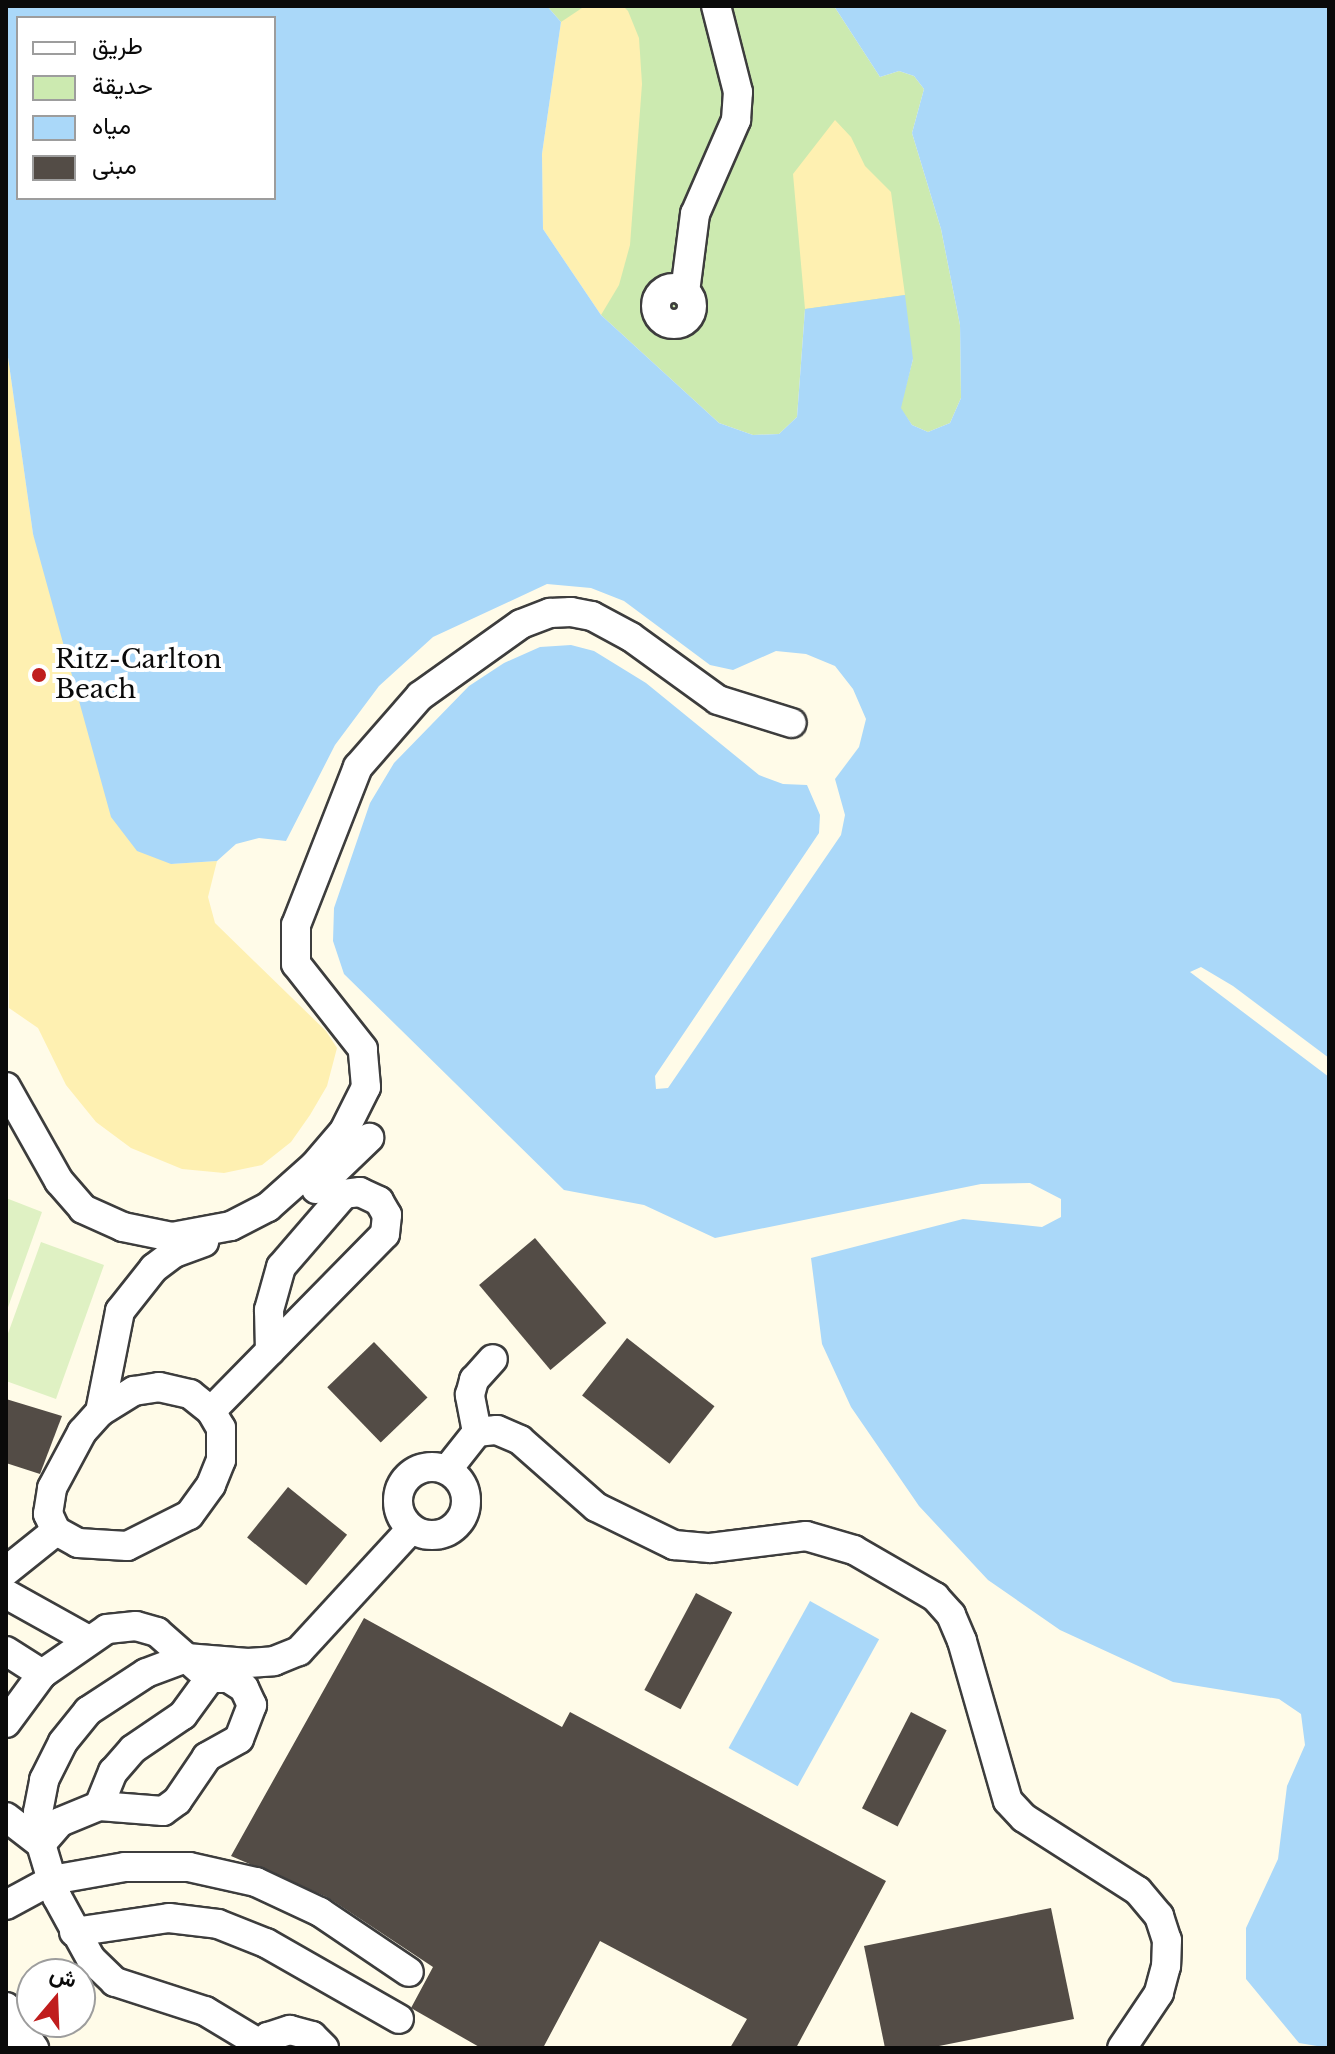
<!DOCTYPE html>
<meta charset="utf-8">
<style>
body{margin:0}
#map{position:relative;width:1335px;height:2054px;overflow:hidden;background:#fffbe8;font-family:"Libre Baskerville",Vazirmatn,serif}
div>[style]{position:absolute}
.green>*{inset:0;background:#cceab0}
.sand>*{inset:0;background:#fef0b1}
.pitch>*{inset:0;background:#dff1c3}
.water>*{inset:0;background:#aad8f9;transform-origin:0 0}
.building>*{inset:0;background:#534c46;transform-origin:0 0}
.roads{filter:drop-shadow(2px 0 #3d3d3d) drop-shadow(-2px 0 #3d3d3d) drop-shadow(0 2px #3d3d3d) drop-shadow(0 -2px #3d3d3d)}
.minor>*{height:28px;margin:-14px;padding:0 14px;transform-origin:14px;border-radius:14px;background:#fff}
.minor>.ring{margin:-14px;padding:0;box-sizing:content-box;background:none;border:28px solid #fff;border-radius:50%}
.dots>*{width:22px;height:22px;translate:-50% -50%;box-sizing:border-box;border:4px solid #fff;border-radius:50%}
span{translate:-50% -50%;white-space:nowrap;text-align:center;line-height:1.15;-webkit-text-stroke:8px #fff;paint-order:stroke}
.poi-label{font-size:26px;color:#0a0a0a}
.left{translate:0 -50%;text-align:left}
.frame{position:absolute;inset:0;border:8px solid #0a0a0a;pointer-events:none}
.legend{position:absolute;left:16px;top:16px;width:260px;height:184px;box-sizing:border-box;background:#fff;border:2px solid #9d9d9d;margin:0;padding:10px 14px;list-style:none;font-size:24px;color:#0a0a0a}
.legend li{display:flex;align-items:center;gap:16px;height:40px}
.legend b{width:40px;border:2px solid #9d9d9d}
.north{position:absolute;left:16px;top:1958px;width:80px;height:80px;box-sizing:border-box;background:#fff;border:2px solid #9d9d9d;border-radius:50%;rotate:19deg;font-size:22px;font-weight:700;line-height:32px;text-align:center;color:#0a0a0a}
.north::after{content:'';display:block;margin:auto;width:28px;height:36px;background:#c01d1d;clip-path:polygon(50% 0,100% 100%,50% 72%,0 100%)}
</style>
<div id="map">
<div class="green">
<div style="clip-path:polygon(547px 6px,834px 6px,880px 77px,899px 71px,914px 76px,924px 89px,912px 133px,941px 229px,960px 325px,961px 398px,950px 423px,928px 432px,912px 425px,900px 408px,913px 359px,805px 309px,797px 417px,779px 434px,753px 435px,719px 423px,601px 315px,561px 22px)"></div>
</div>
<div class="sand">
<div style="clip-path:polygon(585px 6px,623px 6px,628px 11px,639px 38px,642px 84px,630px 245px,619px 285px,601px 315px,543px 229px,542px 154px,561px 22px)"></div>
<div style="clip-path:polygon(835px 120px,851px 137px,865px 166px,891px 192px,905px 295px,805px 309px,793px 174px)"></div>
<div style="clip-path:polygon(6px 343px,33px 534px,171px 864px,217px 861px,208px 897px,215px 923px,326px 1031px,337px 1048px,327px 1086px,310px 1115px,291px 1142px,262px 1165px,224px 1173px,182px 1169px,131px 1148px,96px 1122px,66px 1085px,38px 1028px,9px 1008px)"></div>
</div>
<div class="pitch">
<div style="clip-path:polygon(6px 1198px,42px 1212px,6px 1313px)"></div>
<div style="clip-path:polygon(41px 1242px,104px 1265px,56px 1399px,6px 1381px,6px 1339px)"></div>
</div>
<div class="water">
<div style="clip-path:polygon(evenodd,6px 6px,547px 6px,561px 22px,542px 154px,543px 229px,601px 315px,719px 423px,753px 435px,779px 434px,797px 417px,805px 309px,905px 295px,913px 359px,901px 408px,912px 425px,928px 432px,950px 423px,961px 398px,960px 325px,941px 229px,912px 133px,924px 89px,914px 76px,899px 71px,880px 77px,834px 6px,1329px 6px,1329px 1058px,1233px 986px,1201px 967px,1190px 972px,1329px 1077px,1329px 2048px,1299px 2043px,1246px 1979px,1246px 1928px,1278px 1859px,1287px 1786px,1305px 1745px,1301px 1714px,1279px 1699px,1173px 1682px,1060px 1630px,988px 1580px,919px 1506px,851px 1407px,822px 1344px,811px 1258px,963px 1219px,1042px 1227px,1061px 1217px,1061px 1199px,1030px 1183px,981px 1184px,715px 1238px,644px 1205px,564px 1190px,344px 974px,333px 941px,334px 908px,370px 803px,394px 763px,469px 686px,504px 663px,540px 647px,571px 645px,594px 651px,646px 683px,759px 775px,783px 784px,807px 785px,820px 815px,819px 833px,655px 1076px,656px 1089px,668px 1088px,841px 835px,845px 815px,835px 779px,859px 747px,866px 719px,853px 689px,835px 666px,806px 654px,776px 651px,733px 670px,710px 665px,624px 601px,591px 588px,547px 584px,433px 637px,379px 686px,335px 745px,286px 841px,259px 838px,236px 844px,217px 861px,171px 864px,137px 851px,111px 817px,33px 534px,6px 343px,6px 6px,18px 18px,274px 18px,274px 198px,18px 198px,18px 18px)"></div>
<div style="left:810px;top:1601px;width:79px;height:168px;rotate:29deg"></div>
</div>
<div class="building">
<div style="left:535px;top:1238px;width:111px;height:73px;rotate:50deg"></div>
<div style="left:627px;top:1338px;width:111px;height:73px;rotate:38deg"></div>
<div style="left:374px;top:1342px;width:77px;height:65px;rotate:46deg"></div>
<div style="clip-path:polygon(6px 1399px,62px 1416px,40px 1474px,6px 1463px)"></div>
<div style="left:288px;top:1487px;width:76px;height:65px;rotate:39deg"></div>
<div style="left:696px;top:1593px;width:41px;height:110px;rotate:28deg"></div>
<div style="clip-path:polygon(364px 1618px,562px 1727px,570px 1712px,886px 1881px,796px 2048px,730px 2048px,747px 2019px,600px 1941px,543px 2048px,481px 2048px,411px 2008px,433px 1967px,327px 1897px,231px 1856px)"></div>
<div style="left:911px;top:1712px;width:40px;height:108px;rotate:27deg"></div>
<div style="clip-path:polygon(1051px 1908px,1074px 2019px,929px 2048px,885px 2048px,864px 1946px)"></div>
</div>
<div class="roads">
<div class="minor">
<div class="ring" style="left:656px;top:288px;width:8px;height:8px"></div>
<div style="left:685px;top:292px;width:79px;rotate:-82.7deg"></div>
<div style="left:695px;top:214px;width:103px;rotate:-66.4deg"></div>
<div style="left:736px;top:120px;width:28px;rotate:-86deg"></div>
<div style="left:738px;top:92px;width:89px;rotate:-104.3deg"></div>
<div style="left:6px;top:1087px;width:108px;rotate:60.6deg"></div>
<div style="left:59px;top:1181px;width:37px;rotate:49deg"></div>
<div style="left:83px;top:1209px;width:44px;rotate:24.2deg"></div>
<div style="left:123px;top:1227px;width:50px;rotate:11.5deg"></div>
<div style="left:172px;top:1237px;width:60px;rotate:-10.6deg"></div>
<div style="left:231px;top:1226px;width:42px;rotate:-27.2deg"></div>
<div style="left:268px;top:1207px;width:62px;rotate:-41.7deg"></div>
<div style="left:314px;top:1166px;width:46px;rotate:-49.4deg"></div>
<div style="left:344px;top:1131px;width:49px;rotate:-63.4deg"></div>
<div style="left:366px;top:1087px;width:38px;rotate:-95deg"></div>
<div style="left:363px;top:1049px;width:108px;rotate:-128.2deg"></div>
<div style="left:296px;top:964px;width:39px;rotate:-90deg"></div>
<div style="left:296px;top:925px;width:170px;rotate:-68.6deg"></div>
<div style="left:358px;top:767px;width:94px;rotate:-48.9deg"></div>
<div style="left:420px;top:696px;width:124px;rotate:-35.5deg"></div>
<div style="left:521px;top:624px;width:31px;rotate:-21deg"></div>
<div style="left:550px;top:613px;width:21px;rotate:-3deg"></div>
<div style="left:571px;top:612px;width:21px;rotate:11deg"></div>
<div style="left:592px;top:616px;width:44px;rotate:28.3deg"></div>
<div style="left:631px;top:637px;width:107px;rotate:35.9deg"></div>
<div style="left:718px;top:700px;width:77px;rotate:17.3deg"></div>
<div style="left:316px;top:1189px;width:74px;rotate:-43.9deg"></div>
<div style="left:159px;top:1387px;width:32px;rotate:13deg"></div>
<div style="left:190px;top:1394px;width:27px;rotate:39deg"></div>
<div style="left:211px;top:1411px;width:20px;rotate:60deg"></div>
<div style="left:221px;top:1428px;width:32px;rotate:90deg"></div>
<div style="left:221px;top:1460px;width:27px;rotate:112deg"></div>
<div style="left:211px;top:1485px;width:37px;rotate:126deg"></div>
<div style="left:189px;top:1515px;width:69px;rotate:153.4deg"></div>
<div style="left:127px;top:1546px;width:49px;rotate:-176.5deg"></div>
<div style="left:78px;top:1543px;width:25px;rotate:-151deg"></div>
<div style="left:56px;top:1531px;width:19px;rotate:-115deg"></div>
<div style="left:48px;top:1514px;width:26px;rotate:-81deg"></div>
<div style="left:52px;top:1488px;width:64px;rotate:-61.8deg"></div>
<div style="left:82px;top:1432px;width:27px;rotate:-48deg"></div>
<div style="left:100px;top:1412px;width:40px;rotate:-32deg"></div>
<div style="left:134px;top:1391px;width:25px;rotate:-9deg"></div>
<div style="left:211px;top:1411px;width:248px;rotate:-45.5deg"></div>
<div style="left:385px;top:1234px;width:19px;rotate:-84deg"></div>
<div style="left:387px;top:1215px;width:16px;rotate:-120deg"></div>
<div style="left:379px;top:1201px;width:21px;rotate:-155deg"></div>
<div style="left:360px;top:1192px;width:16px;rotate:173deg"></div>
<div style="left:344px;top:1194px;width:96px;rotate:130.8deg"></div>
<div style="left:281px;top:1267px;width:45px;rotate:105.6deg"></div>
<div style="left:269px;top:1310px;width:41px;rotate:88.6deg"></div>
<div style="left:100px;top:1412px;width:103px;rotate:-78.8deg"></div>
<div style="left:120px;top:1311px;width:55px;rotate:-51.7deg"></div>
<div style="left:154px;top:1268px;width:25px;rotate:-37deg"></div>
<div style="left:174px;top:1253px;width:32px;rotate:-20deg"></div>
<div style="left:477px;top:1432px;width:38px;rotate:-101deg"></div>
<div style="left:470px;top:1395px;width:16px;rotate:-75deg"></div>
<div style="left:474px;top:1380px;width:28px;rotate:-48deg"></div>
<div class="ring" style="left:398px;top:1467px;width:40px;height:40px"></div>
<div style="left:447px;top:1470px;width:48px;rotate:-51.7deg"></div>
<div style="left:477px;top:1432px;width:20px;rotate:-6deg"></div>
<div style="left:497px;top:1430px;width:25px;rotate:23deg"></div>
<div style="left:520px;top:1440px;width:101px;rotate:41.4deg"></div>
<div style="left:596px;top:1507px;width:87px;rotate:26deg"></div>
<div style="left:674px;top:1545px;width:36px;rotate:5deg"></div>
<div style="left:710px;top:1548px;width:97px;rotate:-7.1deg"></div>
<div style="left:806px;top:1536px;width:50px;rotate:16.3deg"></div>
<div style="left:854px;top:1550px;width:94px;rotate:30.1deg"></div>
<div style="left:935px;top:1597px;width:24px;rotate:48deg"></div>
<div style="left:951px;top:1615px;width:28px;rotate:67deg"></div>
<div style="left:962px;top:1641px;width:166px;rotate:74deg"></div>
<div style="left:1008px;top:1801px;width:23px;rotate:47deg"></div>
<div style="left:1024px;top:1818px;width:135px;rotate:32.6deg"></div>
<div style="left:1138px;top:1891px;width:33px;rotate:50deg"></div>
<div style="left:1159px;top:1916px;width:25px;rotate:72deg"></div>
<div style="left:1167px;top:1940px;width:26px;rotate:92deg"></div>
<div style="left:1166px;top:1966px;width:28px;rotate:105deg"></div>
<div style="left:1159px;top:1993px;width:66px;rotate:123.9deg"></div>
<div style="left:6px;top:1571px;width:64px;rotate:-38.7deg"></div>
<div style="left:6px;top:1594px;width:93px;rotate:29.1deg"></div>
<div style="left:6px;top:1651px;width:43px;rotate:32.6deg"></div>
<div style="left:210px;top:1678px;width:18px"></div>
<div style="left:228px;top:1678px;width:19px;rotate:32deg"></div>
<div style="left:244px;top:1688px;width:19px;rotate:65deg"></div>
<div style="left:252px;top:1705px;width:36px;rotate:111deg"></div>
<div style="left:239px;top:1739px;width:37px;rotate:151deg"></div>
<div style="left:207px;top:1757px;width:53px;rotate:124.3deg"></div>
<div style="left:177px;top:1801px;width:17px;rotate:144deg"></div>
<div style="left:163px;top:1811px;width:64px;rotate:-175.5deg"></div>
<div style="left:99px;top:1806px;width:37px;rotate:-68deg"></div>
<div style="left:113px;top:1772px;width:30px;rotate:-49deg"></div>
<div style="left:133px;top:1749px;width:60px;rotate:-34.2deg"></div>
<div style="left:183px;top:1715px;width:46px;rotate:-53.9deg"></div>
<div style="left:6px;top:1723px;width:61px;rotate:-53.7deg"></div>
<div style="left:42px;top:1674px;width:79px;rotate:-34.7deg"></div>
<div style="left:107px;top:1629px;width:29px;rotate:-6deg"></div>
<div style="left:136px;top:1626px;width:22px;rotate:16deg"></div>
<div style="left:157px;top:1632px;width:56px;rotate:41.4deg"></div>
<div style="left:6px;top:1817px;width:44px;rotate:37.6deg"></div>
<div style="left:41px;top:1844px;width:29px;rotate:-49deg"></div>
<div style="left:60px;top:1822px;width:42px;rotate:-22.3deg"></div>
<div style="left:6px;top:1905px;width:52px;rotate:-28.5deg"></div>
<div style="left:52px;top:1880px;width:74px;rotate:-10.1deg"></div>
<div style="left:125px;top:1867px;width:64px"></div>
<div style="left:189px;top:1867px;width:69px;rotate:12.6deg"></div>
<div style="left:256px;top:1882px;width:71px;rotate:25.1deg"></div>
<div style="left:320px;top:1912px;width:107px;rotate:34deg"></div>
<div style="left:74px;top:1932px;width:96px;rotate:-8.4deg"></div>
<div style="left:169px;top:1918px;width:49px;rotate:7deg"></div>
<div style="left:218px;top:1924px;width:52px;rotate:21.6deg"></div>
<div style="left:266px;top:1943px;width:153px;rotate:29.7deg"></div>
<div style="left:6px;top:2007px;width:50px;rotate:55.7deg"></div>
<div style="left:6px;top:2044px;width:4px;rotate:90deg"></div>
<div style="left:260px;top:2044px;width:64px;rotate:-149deg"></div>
<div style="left:205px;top:2011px;width:95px;rotate:-162.1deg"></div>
<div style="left:115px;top:1982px;width:33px;rotate:-136deg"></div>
<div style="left:91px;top:1959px;width:71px;rotate:-118.7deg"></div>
<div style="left:57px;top:1897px;width:55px;rotate:-106.8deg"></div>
<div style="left:41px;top:1844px;width:32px;rotate:-95deg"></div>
<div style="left:38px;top:1812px;width:33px;rotate:-79deg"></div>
<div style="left:44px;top:1780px;width:42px;rotate:-63.4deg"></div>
<div style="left:63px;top:1742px;width:40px;rotate:-51deg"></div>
<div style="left:88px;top:1711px;width:69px;rotate:-33.2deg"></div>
<div style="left:146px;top:1673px;width:43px;rotate:-20.6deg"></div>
<div style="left:186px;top:1658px;width:62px;rotate:4.6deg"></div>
<div style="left:248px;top:1663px;width:26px;rotate:-4deg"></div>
<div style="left:274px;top:1661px;width:27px;rotate:-22deg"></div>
<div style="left:299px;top:1651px;width:166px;rotate:-47.4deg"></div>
<div style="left:258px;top:2048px;width:15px;rotate:-48deg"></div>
<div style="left:268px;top:2037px;width:23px;rotate:-18deg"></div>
<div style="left:290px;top:2030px;width:23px;rotate:15deg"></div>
<div style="left:312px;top:2036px;width:17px;rotate:45deg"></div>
</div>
</div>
<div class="dots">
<div style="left:39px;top:675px;background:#c01d1d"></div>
</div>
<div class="poi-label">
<span class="left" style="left:55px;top:675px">Ritz-Carlton<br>Beach</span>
</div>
<div class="frame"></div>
<ul class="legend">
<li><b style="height:10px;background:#fff"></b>طريق</li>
<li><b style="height:22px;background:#cceab0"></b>حديقة</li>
<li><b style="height:22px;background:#aad8f9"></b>مياه</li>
<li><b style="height:22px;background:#534c46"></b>مبنى</li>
</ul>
<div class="north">ش</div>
</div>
